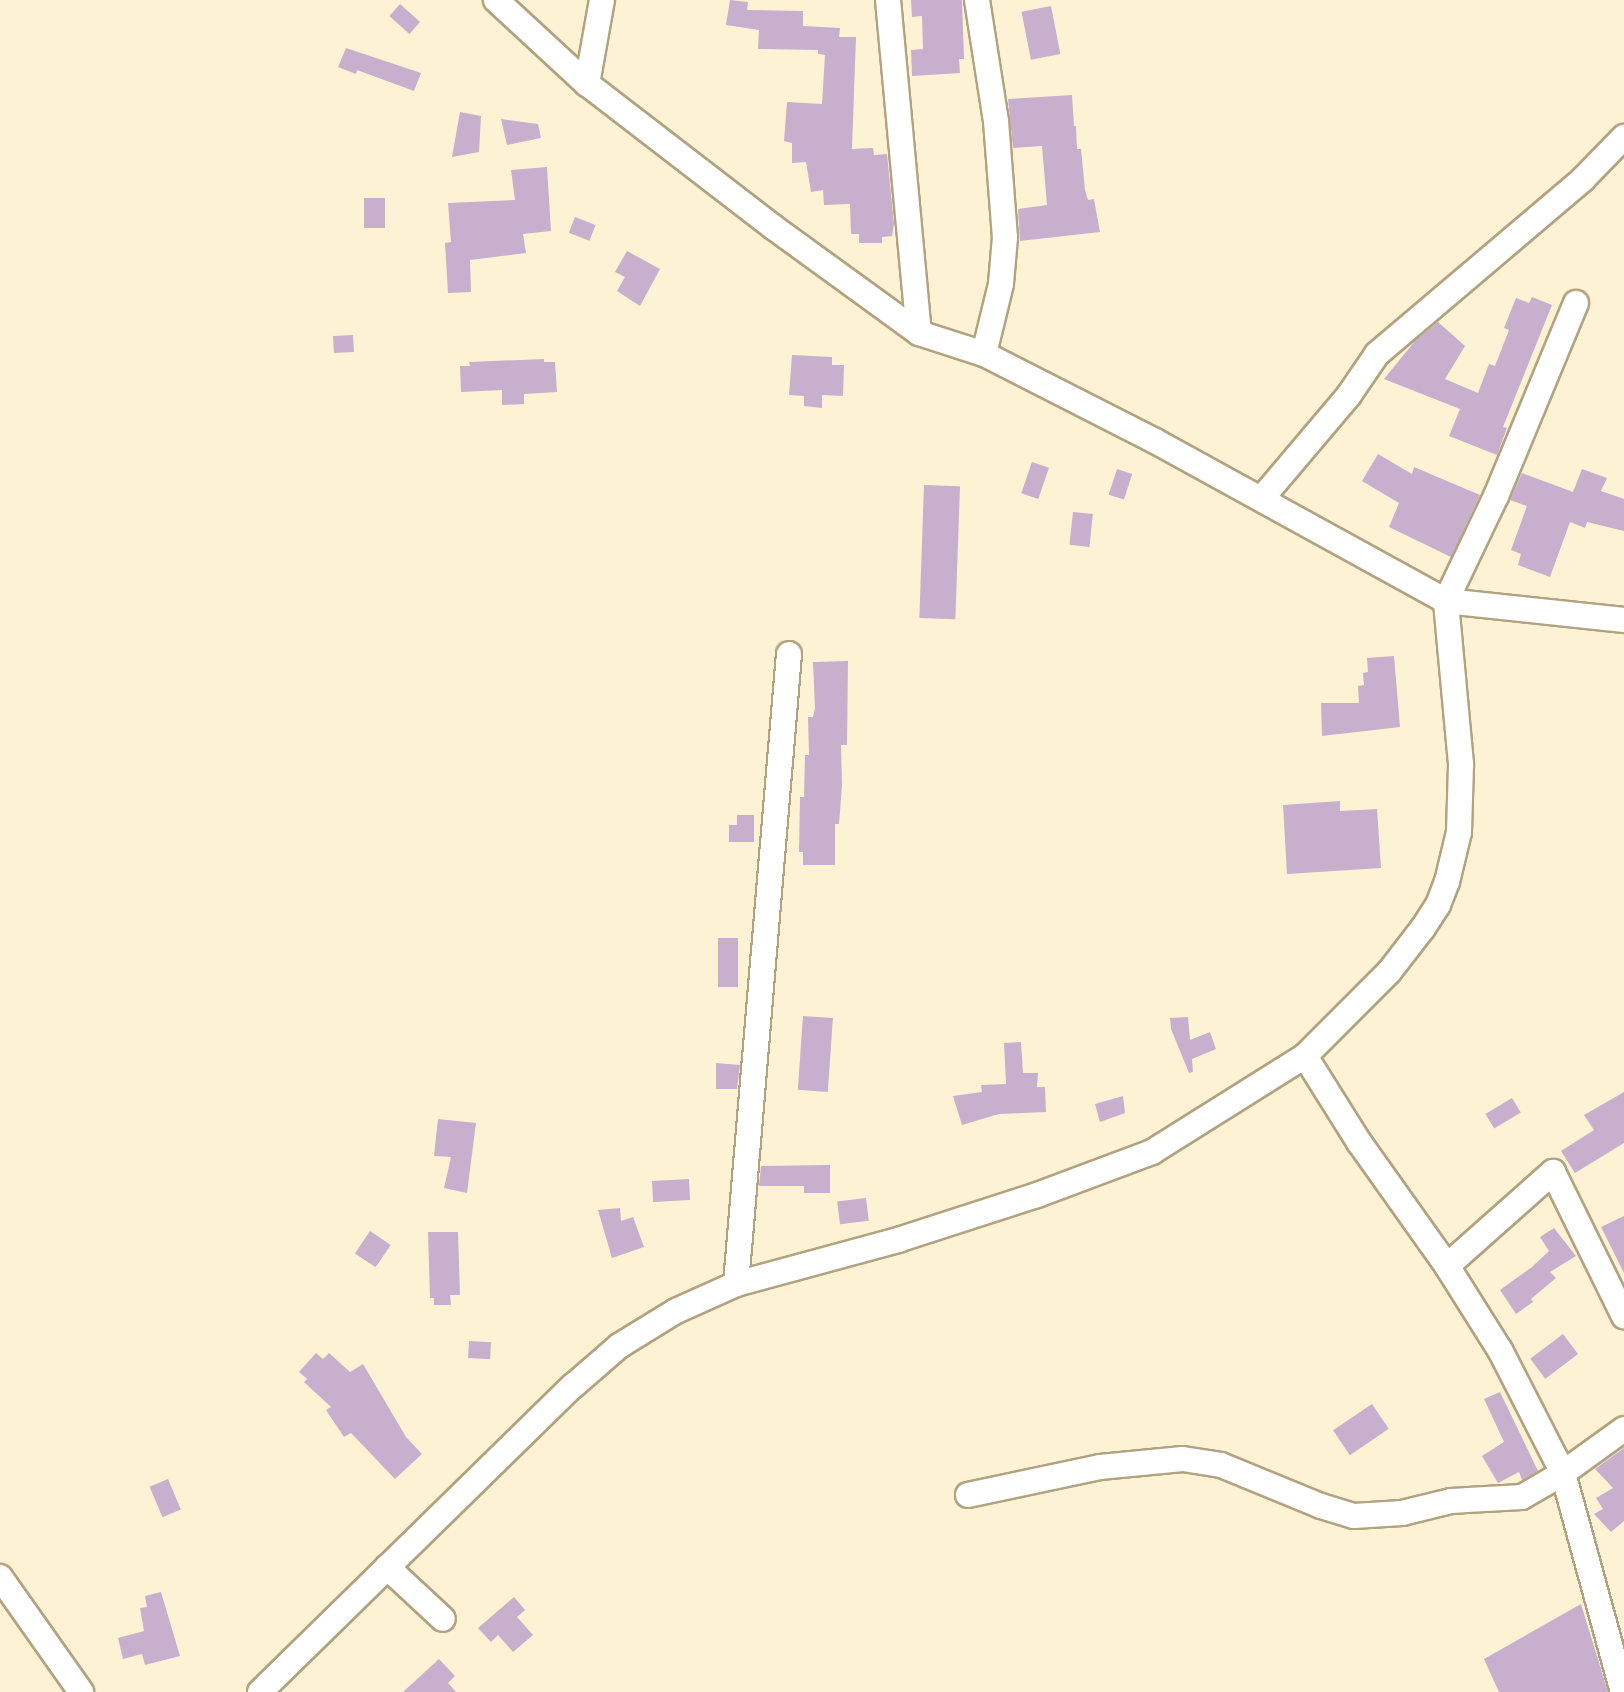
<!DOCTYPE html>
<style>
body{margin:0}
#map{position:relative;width:1624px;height:1692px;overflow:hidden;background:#fef2d5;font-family:Karla,sans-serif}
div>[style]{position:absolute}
.building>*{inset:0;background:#c7afcd;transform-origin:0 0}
.roads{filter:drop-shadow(2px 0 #b1a280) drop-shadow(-2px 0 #b1a280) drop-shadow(0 2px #b1a280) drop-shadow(0 -2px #b1a280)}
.minor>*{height:24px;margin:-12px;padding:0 12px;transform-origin:12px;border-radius:12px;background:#fff}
span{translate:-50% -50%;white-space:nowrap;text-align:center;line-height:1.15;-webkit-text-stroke:5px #fef2d5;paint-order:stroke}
</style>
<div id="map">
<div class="building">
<div style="clip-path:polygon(730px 0,748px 2px,747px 10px,803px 11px,803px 26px,840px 28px,839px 37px,856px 37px,852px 149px,873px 148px,874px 155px,887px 154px,894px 224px,892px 236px,882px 237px,882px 243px,859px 243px,859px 234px,851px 234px,850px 204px,824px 205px,823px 190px,811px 192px,806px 162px,792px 163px,792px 143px,784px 141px,787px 102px,822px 104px,825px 55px,818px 54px,818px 50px,758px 49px,759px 30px,726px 25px)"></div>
<div style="clip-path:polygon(911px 0,962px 0,964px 59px,959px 59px,960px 73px,912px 76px,911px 50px,923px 49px,922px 16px,912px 17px)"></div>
<div style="left:400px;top:4px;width:27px;height:16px;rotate:42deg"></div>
<div style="left:1051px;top:6px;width:49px;height:30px;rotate:79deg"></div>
<div style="clip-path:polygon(346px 48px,421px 73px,414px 91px,357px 70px,356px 74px,338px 67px)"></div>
<div style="clip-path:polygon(1072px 95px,1074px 126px,1076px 126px,1077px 149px,1081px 149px,1085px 190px,1088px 200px,1094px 199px,1100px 232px,1020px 241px,1018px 209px,1047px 205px,1042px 146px,1013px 148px,1008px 99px)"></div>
<div style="clip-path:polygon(460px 112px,481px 116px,479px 152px,452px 157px)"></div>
<div style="clip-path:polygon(501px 119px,538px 124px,541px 138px,507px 145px)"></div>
<div style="clip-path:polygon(547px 167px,551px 231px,523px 234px,526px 253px,470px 260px,471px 292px,448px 293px,445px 243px,451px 242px,448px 203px,515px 200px,511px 170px)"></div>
<div style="left:364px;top:198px;width:21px;height:30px"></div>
<div style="left:575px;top:217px;width:22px;height:17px;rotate:21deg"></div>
<div style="clip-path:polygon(627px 251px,660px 269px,640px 306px,617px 291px,625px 277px,615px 272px)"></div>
<div style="clip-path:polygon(1532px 297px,1552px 305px,1503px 427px,1507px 428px,1497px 455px,1449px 436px,1460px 409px,1384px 379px,1415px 341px,1438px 322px,1465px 346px,1445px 379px,1478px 393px,1489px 364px,1495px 366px,1509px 330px,1504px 328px,1516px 298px,1529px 303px)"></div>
<div style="left:353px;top:335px;width:17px;height:20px;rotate:87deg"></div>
<div style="clip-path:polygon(792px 355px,832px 357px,832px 365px,844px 365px,843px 396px,822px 395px,822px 408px,804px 406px,804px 396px,789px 395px)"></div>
<div style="clip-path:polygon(544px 359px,544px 362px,555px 362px,557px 392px,524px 394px,524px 404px,502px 405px,502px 390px,461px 392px,460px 366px,470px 366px,469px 362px)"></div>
<div style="clip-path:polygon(1378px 454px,1412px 474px,1414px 467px,1480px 495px,1451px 557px,1389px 527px,1399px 503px,1362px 481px)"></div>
<div style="left:1032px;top:462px;width:18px;height:33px;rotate:19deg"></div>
<div style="left:1117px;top:469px;width:16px;height:27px;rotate:18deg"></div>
<div style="clip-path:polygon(1582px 469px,1607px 478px,1601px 491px,1624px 499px,1624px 531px,1587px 522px,1585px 528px,1570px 522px,1550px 577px,1518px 565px,1521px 554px,1511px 550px,1527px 506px,1510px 500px,1522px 473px,1573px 492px)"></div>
<div style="left:924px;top:485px;width:36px;height:133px;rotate:2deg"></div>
<div style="left:1073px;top:512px;width:20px;height:33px;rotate:6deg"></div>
<div style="clip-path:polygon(1394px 656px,1400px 727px,1322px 736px,1321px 703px,1359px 703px,1358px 686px,1364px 685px,1363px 673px,1368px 672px,1367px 658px)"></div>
<div style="clip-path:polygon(848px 661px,847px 745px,841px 745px,842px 785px,839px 824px,835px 824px,835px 865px,803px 865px,803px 852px,799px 852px,800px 797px,804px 797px,805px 755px,809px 755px,808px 717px,813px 717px,815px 708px,813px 662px)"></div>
<div style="clip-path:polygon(1340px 801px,1340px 811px,1377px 809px,1381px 868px,1287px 874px,1283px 805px)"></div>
<div style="clip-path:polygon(737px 815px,754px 815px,754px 842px,729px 842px,729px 825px,737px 825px)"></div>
<div style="left:718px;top:938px;width:20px;height:49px"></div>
<div style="left:803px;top:1016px;width:30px;height:74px;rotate:4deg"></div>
<div style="clip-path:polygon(1188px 1017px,1190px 1040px,1210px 1032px,1216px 1049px,1192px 1059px,1193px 1072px,1189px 1073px,1171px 1029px,1170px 1018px)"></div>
<div style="clip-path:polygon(1021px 1042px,1023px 1073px,1038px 1073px,1037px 1087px,1045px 1087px,1046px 1112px,999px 1114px,962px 1125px,953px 1096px,982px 1092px,981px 1085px,1006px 1084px,1004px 1043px)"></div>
<div style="clip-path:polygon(716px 1063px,740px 1065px,737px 1089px,716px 1089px)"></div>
<div style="clip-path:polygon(1624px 1092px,1624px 1143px,1575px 1173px,1561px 1151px,1594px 1130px,1584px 1115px)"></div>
<div style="clip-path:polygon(1123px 1096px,1125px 1113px,1100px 1122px,1095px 1104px)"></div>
<div style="left:1512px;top:1098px;width:17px;height:31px;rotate:59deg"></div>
<div style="clip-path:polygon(438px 1119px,476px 1123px,467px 1193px,444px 1188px,451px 1157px,434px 1156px)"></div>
<div style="clip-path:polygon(830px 1165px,830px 1193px,804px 1193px,804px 1186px,759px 1186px,761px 1166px)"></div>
<div style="left:689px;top:1179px;width:21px;height:37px;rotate:87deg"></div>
<div style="left:866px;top:1198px;width:23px;height:29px;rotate:83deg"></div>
<div style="clip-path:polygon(620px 1208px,621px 1221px,633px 1217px,644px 1247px,612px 1258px,598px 1210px)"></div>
<div style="clip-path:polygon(1624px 1216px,1624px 1273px,1601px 1227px)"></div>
<div style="clip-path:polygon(1554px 1228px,1576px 1256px,1550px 1272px,1556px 1278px,1531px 1299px,1533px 1302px,1516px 1314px,1500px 1290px,1532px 1267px,1549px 1251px,1540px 1237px)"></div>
<div style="left:370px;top:1231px;width:25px;height:27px;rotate:34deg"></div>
<div style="clip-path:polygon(428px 1232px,458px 1232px,460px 1295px,450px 1295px,451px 1305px,434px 1305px,434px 1298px,430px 1298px)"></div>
<div style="left:1563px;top:1334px;width:25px;height:41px;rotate:53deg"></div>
<div style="left:469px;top:1341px;width:22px;height:17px;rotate:3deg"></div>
<div style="clip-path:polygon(316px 1353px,323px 1359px,329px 1353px,350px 1372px,363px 1364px,406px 1437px,422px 1454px,395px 1479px,351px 1433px,344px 1437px,326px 1410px,331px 1407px,304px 1382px,307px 1379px,299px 1372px)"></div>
<div style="clip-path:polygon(1500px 1392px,1538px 1471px,1522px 1480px,1519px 1472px,1498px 1483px,1482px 1456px,1504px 1442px,1484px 1399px)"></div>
<div style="left:1372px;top:1404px;width:30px;height:47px;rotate:56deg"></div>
<div style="clip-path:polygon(1624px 1448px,1624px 1521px,1611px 1532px,1594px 1514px,1603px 1509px,1596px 1498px,1613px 1488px,1595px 1469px)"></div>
<div style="left:168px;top:1479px;width:33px;height:20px;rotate:67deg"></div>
<div style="clip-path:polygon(161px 1592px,180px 1656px,145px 1665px,142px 1654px,123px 1659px,118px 1638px,144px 1631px,140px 1608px,147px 1607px,145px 1596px)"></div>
<div style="clip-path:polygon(514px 1597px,525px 1610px,517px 1617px,533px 1635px,513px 1652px,498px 1635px,491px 1642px,478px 1628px)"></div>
<div style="clip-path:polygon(1581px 1604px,1608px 1692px,1499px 1692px,1484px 1659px)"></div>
<div style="clip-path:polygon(439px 1659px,455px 1676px,448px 1683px,456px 1692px,403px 1692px)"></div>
</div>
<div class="roads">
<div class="minor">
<div style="left:888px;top:0;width:334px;rotate:84.7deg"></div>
<div style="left:977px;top:0;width:122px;rotate:81.1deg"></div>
<div style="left:996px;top:121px;width:116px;rotate:85.6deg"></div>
<div style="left:1005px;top:237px;width:47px;rotate:94.9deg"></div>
<div style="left:1001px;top:284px;width:72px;rotate:103.7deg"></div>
<div style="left:587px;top:84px;width:85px;rotate:-79.9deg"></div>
<div style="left:1576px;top:303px;width:209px;rotate:112.5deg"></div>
<div style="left:1496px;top:496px;width:116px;rotate:115.5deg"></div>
<div style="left:1446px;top:601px;width:179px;rotate:6.1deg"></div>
<div style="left:1262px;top:498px;width:135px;rotate:-49.8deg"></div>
<div style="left:1349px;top:395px;width:50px;rotate:-55.7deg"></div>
<div style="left:1377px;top:354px;width:270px;rotate:-40.3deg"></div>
<div style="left:1583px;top:179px;width:59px;rotate:-45.7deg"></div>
<div style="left:1305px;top:1056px;width:102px;rotate:57.9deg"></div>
<div style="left:1359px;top:1142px;width:152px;rotate:54.6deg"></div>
<div style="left:1447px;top:1266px;width:99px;rotate:57.8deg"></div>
<div style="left:1500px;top:1350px;width:138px;rotate:62.9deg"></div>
<div style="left:1563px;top:1473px;width:227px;rotate:74.7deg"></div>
<div style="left:1447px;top:1266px;width:142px;rotate:-41.6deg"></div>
<div style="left:1553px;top:1172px;width:161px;rotate:63.8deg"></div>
<div style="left:736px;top:1284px;width:632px;rotate:-85.19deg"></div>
<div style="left:968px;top:1495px;width:135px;rotate:-12deg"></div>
<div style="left:1100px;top:1467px;width:83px;rotate:-5.5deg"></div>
<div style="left:1183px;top:1459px;width:38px;rotate:9deg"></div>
<div style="left:1221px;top:1465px;width:108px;rotate:22.3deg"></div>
<div style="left:1321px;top:1506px;width:34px;rotate:17deg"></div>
<div style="left:1354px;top:1516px;width:48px;rotate:-3.6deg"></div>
<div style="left:1402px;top:1513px;width:50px;rotate:-13.8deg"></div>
<div style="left:1451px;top:1501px;width:71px;rotate:-3.2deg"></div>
<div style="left:1522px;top:1497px;width:48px;rotate:-30.3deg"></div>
<div style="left:1563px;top:1473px;width:75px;rotate:-35.8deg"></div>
<div style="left:387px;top:1567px;width:76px;rotate:42.9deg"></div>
<div style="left:0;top:1577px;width:141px;rotate:54.8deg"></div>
<div style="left:260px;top:1692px;width:438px;rotate:-44.4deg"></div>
<div style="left:573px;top:1386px;width:61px;rotate:-41deg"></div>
<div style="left:619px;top:1346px;width:67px;rotate:-31.6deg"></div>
<div style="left:676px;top:1311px;width:66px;rotate:-24.2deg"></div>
<div style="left:736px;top:1284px;width:168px;rotate:-15.2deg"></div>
<div style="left:898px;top:1240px;width:146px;rotate:-17.9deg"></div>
<div style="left:1037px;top:1195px;width:123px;rotate:-20.5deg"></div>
<div style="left:1152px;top:1152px;width:181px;rotate:-32.1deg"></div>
<div style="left:1305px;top:1056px;width:119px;rotate:-45deg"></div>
<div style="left:1389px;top:972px;width:56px;rotate:-52.3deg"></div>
<div style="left:1423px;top:928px;width:27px;rotate:-57deg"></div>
<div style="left:1438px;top:905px;width:25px;rotate:-69deg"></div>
<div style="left:1447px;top:882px;width:51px;rotate:-76.5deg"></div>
<div style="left:1459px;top:832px;width:68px;rotate:-88.3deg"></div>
<div style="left:1461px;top:764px;width:164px;rotate:-95.3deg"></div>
<div style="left:1446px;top:601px;width:332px;rotate:-151.2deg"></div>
<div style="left:1155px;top:441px;width:192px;rotate:-153deg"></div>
<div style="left:984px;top:354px;width:68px;rotate:-162.1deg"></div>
<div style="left:919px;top:333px;width:180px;rotate:-144deg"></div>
<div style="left:773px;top:227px;width:235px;rotate:-142.4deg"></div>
<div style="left:587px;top:84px;width:124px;rotate:-137.3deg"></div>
</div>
</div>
</div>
